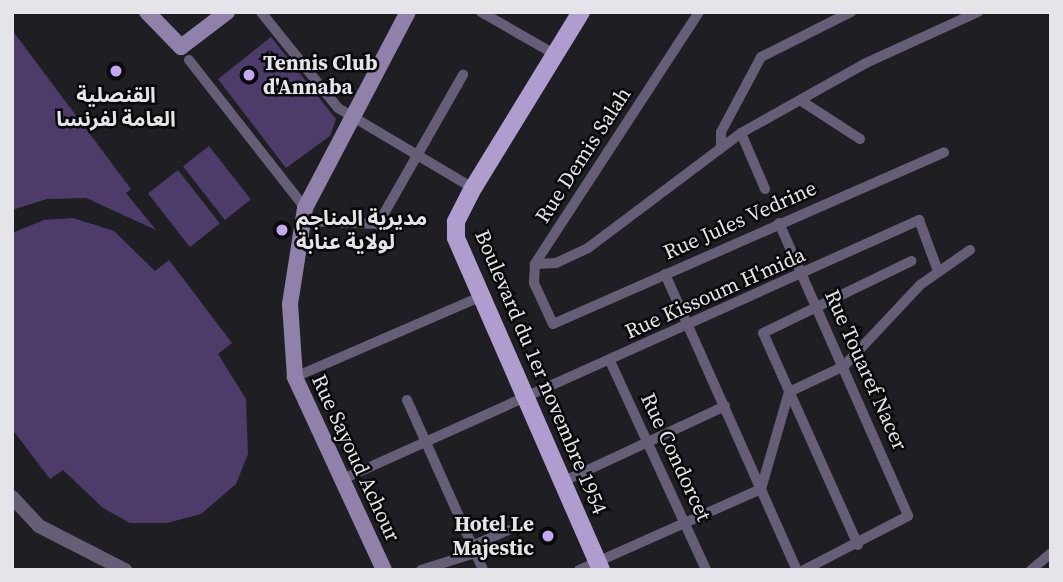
<!DOCTYPE html>
<meta charset="utf-8">
<style>
body{margin:0}
#map{position:relative;width:1063px;height:582px;overflow:hidden;background:#1f1e23;font-family:"Source Serif 4","Noto Sans Arabic",serif}
div>[style]{position:absolute}
.green>*{inset:0;background:#4d3c69;transform-origin:0 0}
.minor>*{height:10px;margin:-5px;padding:0 5px;transform-origin:5px;border-radius:5px;background:#665e76}
.tertiary>*{height:14px;margin:-7px;padding:0 7px;transform-origin:7px;border-radius:7px;background:#665e76}
.secondary>*{height:16px;margin:-8px;padding:0 8px;transform-origin:8px;border-radius:8px;background:#8f81a9}
.primary>*{height:18px;margin:-9px;padding:0 9px;transform-origin:9px;border-radius:9px;background:#af9dd0}
.dots>*{width:19px;height:19px;translate:-50% -50%;box-sizing:border-box;border:4px solid #09080a;border-radius:50%}
span{translate:-50% -50%;white-space:nowrap;text-align:center;line-height:1.15;-webkit-text-stroke:5px #09080a;paint-order:stroke}
.poi-label{font-size:21px;color:#e5e4e8;font-weight:700}
.left{translate:0 -50%;text-align:left}
.right{translate:-100% -50%;text-align:right}
.street-label{font-size:21px;color:#e5e4e8}
.frame{position:absolute;inset:0;border:14px solid #e5e4e8;pointer-events:none}
</style>
<div id="map">
<div class="green">
<div style="clip-path:polygon(12px 30px,131px 189px,126px 193px,156px 230px,86px 198px,47px 199px,12px 210px)"></div>
<div style="clip-path:polygon(271px 37px,336px 119px,330px 136px,286px 168px,218px 79px)"></div>
<div style="left:209px;top:146px;width:68px;height:33px;rotate:52deg"></div>
<div style="left:178px;top:170px;width:68px;height:38px;rotate:52deg"></div>
<div style="clip-path:polygon(73px 218px,114px 231px,155px 271px,169px 260px,232px 343px,218px 354px,246px 399px,248px 454px,236px 484px,201px 514px,167px 523px,130px 523px,103px 508px,63px 470px,50px 479px,12px 429px,12px 233px,44px 220px)"></div>
</div>
<div class="minor">
<div style="left:261px;top:12px;width:123px;rotate:51.3deg"></div>
<div style="left:338px;top:108px;width:157px;rotate:30.7deg"></div>
<div style="left:481px;top:12px;width:86px;rotate:29.8deg"></div>
<div style="left:699px;top:12px;width:301px;rotate:123.1deg"></div>
<div style="left:535px;top:264px;width:19px;rotate:93deg"></div>
<div style="left:534px;top:283px;width:45px;rotate:65.1deg"></div>
<div style="left:553px;top:324px;width:427px;rotate:-23.7deg"></div>
<div style="left:189px;top:60px;width:188px;rotate:51.9deg"></div>
<div style="left:803px;top:102px;width:68px;rotate:33deg"></div>
<div style="left:741px;top:133px;width:61px;rotate:66.8deg"></div>
<div style="left:721px;top:148px;width:16px;rotate:-90deg"></div>
<div style="left:721px;top:132px;width:85px;rotate:-61.9deg"></div>
<div style="left:761px;top:57px;width:101px;rotate:-26.6deg"></div>
<div style="left:301px;top:221px;width:77px;rotate:2.2deg"></div>
<div style="left:378px;top:224px;width:172px;rotate:-60.3deg"></div>
<div style="left:779px;top:223px;width:320px;rotate:66.2deg"></div>
<div style="left:908px;top:516px;width:117px;rotate:152.6deg"></div>
<div style="left:535px;top:264px;width:21px;rotate:-3deg"></div>
<div style="left:556px;top:263px;width:35px;rotate:-25deg"></div>
<div style="left:588px;top:248px;width:191px;rotate:-36.9deg"></div>
<div style="left:741px;top:133px;width:143px;rotate:-29.2deg"></div>
<div style="left:866px;top:63px;width:123px;rotate:-24.5deg"></div>
<div style="left:665px;top:274px;width:324px;rotate:66deg"></div>
<div style="left:610px;top:361px;width:230px;rotate:65.3deg"></div>
<div style="left:295px;top:377px;width:202px;rotate:-23.4deg"></div>
<div style="left:407px;top:400px;width:186px;rotate:65.9deg"></div>
<div style="left:343px;top:479px;width:632px;rotate:-24.21deg"></div>
<div style="left:919px;top:220px;width:54px;rotate:69.6deg"></div>
<div style="left:562px;top:482px;width:180px;rotate:-25deg"></div>
<div style="left:858px;top:545px;width:232px;rotate:-114.1deg"></div>
<div style="left:763px;top:333px;width:165px;rotate:-25.9deg"></div>
<div style="left:472px;top:546px;width:39px;rotate:-24deg"></div>
<div style="left:421px;top:570px;width:57px;rotate:-17.5deg"></div>
<div style="left:579px;top:570px;width:199px;rotate:-24deg"></div>
<div style="left:761px;top:489px;width:101px;rotate:-73.9deg"></div>
<div style="left:789px;top:392px;width:61px;rotate:-25.3deg"></div>
<div style="left:844px;top:366px;width:111px;rotate:-46.8deg"></div>
<div style="left:920px;top:285px;width:61px;rotate:-35deg"></div>
<div style="left:1031px;top:570px;width:26px;rotate:-40deg"></div>
</div>
<div class="tertiary">
<div style="left:12px;top:497px;width:40px;rotate:47deg"></div>
<div style="left:39px;top:526px;width:97px;rotate:27.1deg"></div>
</div>
<div class="secondary">
<div style="left:147px;top:12px;width:49px;rotate:45.8deg"></div>
<div style="left:181px;top:47px;width:58px;rotate:-37.3deg"></div>
<div style="left:384px;top:570px;width:213px;rotate:-114.8deg"></div>
<div style="left:295px;top:377px;width:73px;rotate:-93.9deg"></div>
<div style="left:290px;top:304px;width:97px;rotate:-81.1deg"></div>
<div style="left:305px;top:208px;width:221px;rotate:-62.3deg"></div>
</div>
<div class="primary">
<div style="left:581px;top:12px;width:206px;rotate:121.5deg"></div>
<div style="left:473px;top:188px;width:38px;rotate:117deg"></div>
<div style="left:456px;top:222px;width:16px;rotate:90deg"></div>
<div style="left:456px;top:238px;width:362px;rotate:66.4deg"></div>
</div>
<div class="dots">
<div style="left:116px;top:71px;background:#c3a7f2"></div>
<div style="left:249px;top:75px;background:#c3a7f2"></div>
<div style="left:282px;top:230px;background:#c3a7f2"></div>
<div style="left:548px;top:536px;background:#c3a7f2"></div>
</div>
<div class="poi-label">
<span class="left" style="left:263px;top:75px">Tennis Club<br>d'Annaba</span>
<span style="left:116px;top:107px">القنصلية<br>العامة لفرنسا</span>
<span class="left" style="left:296px;top:230px">مديرية المناجم<br>لولاية عنابة</span>
<span class="right" style="left:534px;top:536px">Hotel Le<br>Majestic</span>
</div>
<div class="street-label">
<span style="left:583px;top:155px;rotate:-57deg">Rue Demis Salah</span>
<span style="left:740px;top:220px;rotate:-24deg">Rue Jules Vedrine</span>
<span style="left:715px;top:293px;rotate:-24deg">Rue Kissoum H'mida</span>
<span style="left:866px;top:370px;rotate:66deg">Rue Touaref Nacer</span>
<span style="left:541px;top:372px;rotate:67deg">Boulevard du 1er novembre 1954</span>
<span style="left:676px;top:457px;rotate:65deg">Rue Condorcet</span>
<span style="left:356px;top:458px;rotate:65deg">Rue Sayoud Achour</span>
</div>
<div class="frame"></div>
</div>
